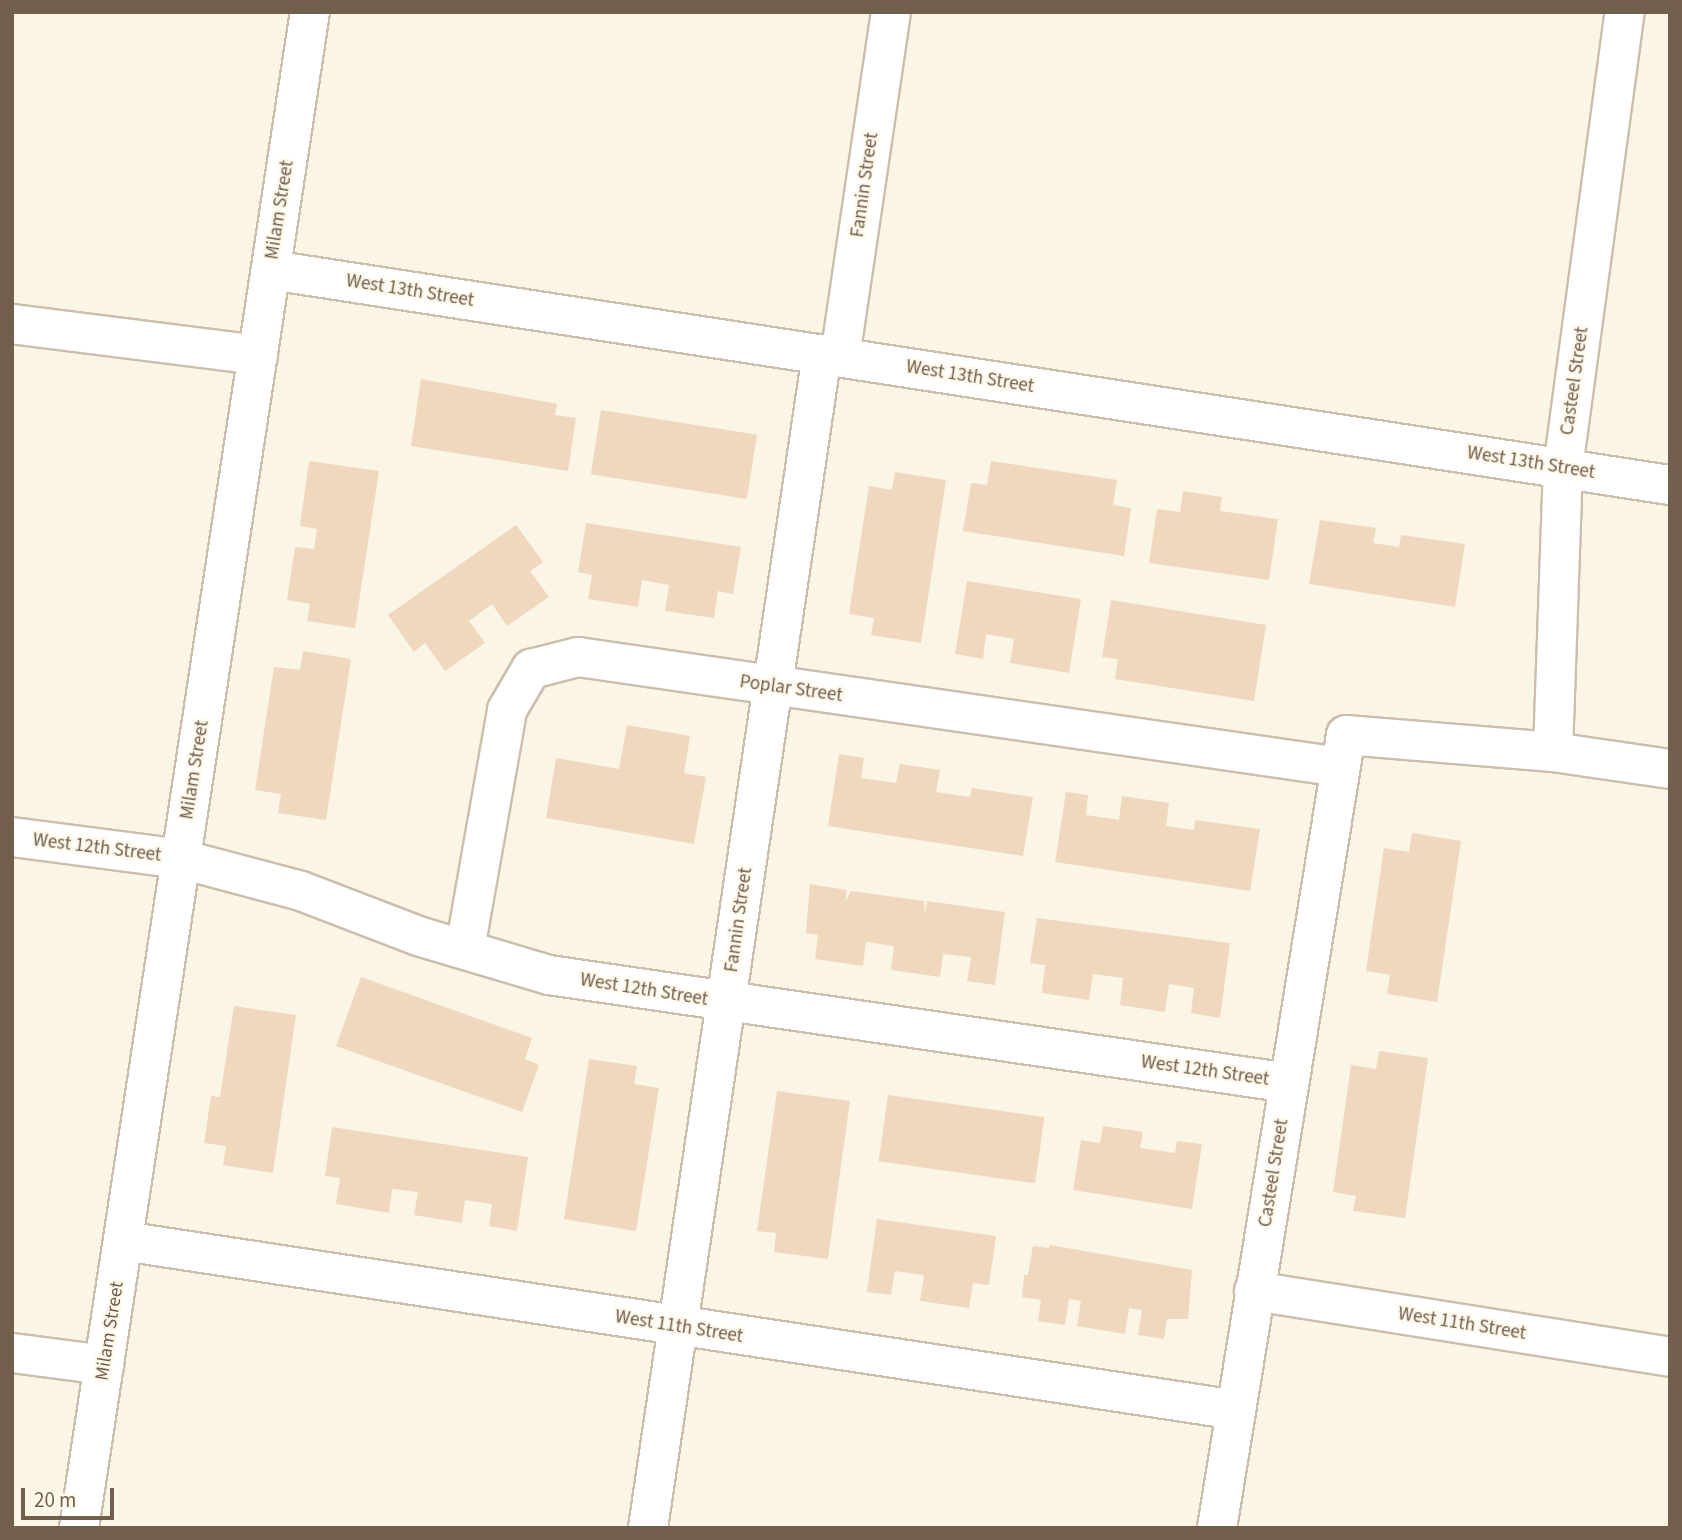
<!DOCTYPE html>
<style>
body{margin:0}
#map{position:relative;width:1682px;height:1540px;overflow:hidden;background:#fbf5e5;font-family:"Source Sans 3",sans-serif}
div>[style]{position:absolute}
.building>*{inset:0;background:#efd8be;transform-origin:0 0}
.roads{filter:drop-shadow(2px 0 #ccbeac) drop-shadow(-2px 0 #ccbeac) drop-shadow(0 2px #ccbeac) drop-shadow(0 -2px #ccbeac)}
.minor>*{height:38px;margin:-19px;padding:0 19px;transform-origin:19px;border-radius:19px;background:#fff}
span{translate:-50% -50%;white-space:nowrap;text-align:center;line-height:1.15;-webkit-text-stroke:5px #fef9eb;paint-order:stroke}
.street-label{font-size:19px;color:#725e4c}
.frame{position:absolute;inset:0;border:14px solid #725e4c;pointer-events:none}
.scale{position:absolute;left:21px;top:1488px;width:93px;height:32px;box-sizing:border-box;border:4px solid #725e4c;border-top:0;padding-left:9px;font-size:21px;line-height:24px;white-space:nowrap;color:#725e4c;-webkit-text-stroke:5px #fef9eb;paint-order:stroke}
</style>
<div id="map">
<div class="building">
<div style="clip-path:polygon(421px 379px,557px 404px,555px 415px,576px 418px,568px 471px,411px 446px)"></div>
<div style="left:601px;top:410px;width:158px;height:65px;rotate:9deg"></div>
<div style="clip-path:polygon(309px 461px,379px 471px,355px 628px,307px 621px,310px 604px,287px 600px,295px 547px,314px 549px,317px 529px,300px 526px)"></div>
<div style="clip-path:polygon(991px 461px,1117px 480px,1113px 505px,1131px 508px,1124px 556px,963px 531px,971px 483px,987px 485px)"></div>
<div style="clip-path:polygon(895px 472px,946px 480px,921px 643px,871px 635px,874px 618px,849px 614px,869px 486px,892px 490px)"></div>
<div style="clip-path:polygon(1183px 491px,1222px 497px,1220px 511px,1278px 519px,1269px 580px,1149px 563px,1157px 509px,1180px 512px)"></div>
<div style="clip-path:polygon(1320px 520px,1376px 528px,1373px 543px,1399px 547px,1401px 535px,1465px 544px,1455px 607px,1309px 584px)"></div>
<div style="clip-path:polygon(586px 523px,741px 547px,733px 594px,718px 591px,714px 618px,665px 611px,669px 585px,642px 580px,638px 607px,588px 599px,592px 575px,578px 572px)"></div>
<div style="clip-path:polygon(516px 525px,543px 562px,530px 571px,549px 597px,507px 626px,492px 604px,469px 621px,485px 643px,445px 671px,425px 643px,414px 652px,388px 615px)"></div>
<div style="clip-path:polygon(967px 581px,1081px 599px,1069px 673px,1010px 663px,1014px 639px,986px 634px,983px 659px,955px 654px)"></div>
<div style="clip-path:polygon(1111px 600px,1266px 625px,1254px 701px,1115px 679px,1118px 659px,1102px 657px)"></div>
<div style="clip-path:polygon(303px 651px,351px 659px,326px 820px,278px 813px,281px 794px,255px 790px,274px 667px,300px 670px)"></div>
<div style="clip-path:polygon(627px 725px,690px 736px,684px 773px,706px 777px,694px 844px,546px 818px,556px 758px,619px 769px)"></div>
<div style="clip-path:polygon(839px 754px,864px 758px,861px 778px,896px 783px,900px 764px,940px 770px,936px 792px,970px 797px,972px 788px,1033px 797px,1023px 856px,828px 826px)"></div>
<div style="clip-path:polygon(1066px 792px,1088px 795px,1086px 815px,1119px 820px,1122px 796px,1169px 803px,1166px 826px,1194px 830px,1195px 820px,1260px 829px,1250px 891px,1055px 862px)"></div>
<div style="clip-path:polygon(1412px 833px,1461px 841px,1437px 1002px,1387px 994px,1390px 975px,1366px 971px,1384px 848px,1409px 852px)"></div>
<div style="clip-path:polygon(810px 884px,847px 890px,845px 903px,851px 891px,924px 901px,925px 915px,927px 901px,1005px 912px,995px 985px,967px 981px,971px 957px,943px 954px,940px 977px,891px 970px,894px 946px,866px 942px,863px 966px,815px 959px,818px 935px,806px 933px)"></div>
<div style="clip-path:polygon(1037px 918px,1230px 943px,1220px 1018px,1191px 1013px,1194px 988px,1169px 984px,1165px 1012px,1120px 1005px,1123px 978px,1093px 974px,1089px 1000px,1042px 993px,1045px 965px,1030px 963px)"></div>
<div style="clip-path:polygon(361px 977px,532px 1038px,525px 1059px,539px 1065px,522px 1112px,336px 1046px)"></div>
<div style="clip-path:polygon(234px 1006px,296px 1015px,273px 1173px,223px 1165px,226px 1146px,204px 1143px,211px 1096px,220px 1097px)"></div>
<div style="clip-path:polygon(1379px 1051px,1428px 1058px,1405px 1218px,1353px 1211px,1356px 1196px,1333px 1192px,1351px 1065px,1376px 1069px)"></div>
<div style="clip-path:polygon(589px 1059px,637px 1066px,634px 1084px,659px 1088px,636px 1231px,564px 1219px)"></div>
<div style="clip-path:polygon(777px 1091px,850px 1101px,828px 1259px,774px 1252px,776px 1233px,757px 1231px)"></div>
<div style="left:888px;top:1095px;width:158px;height:67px;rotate:8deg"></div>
<div style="clip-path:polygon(1103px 1126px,1143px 1132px,1140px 1148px,1175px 1153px,1177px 1141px,1202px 1144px,1192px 1209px,1073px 1190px,1081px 1140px,1100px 1143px)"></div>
<div style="clip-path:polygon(332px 1127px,528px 1157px,517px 1231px,489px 1226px,492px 1204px,465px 1200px,462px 1223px,414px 1215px,418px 1192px,392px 1189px,389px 1213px,336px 1204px,340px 1178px,325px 1176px)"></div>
<div style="clip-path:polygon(877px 1219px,996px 1236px,989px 1285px,973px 1283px,969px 1308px,920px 1301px,924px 1275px,895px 1271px,891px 1295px,867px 1292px)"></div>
<div style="clip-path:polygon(1050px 1245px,1192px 1270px,1188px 1319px,1167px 1319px,1164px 1339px,1138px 1335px,1142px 1310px,1129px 1308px,1125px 1334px,1077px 1326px,1081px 1301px,1069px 1299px,1065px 1325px,1038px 1321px,1041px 1300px,1022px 1297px,1024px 1275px,1028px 1275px,1033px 1246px,1049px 1248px)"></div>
</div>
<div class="roads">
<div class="minor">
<div style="left:271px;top:270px;width:1415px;rotate:8.74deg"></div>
<div style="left:12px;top:324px;width:248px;rotate:7.2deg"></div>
<div style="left:840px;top:357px;width:349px;rotate:-81.6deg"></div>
<div style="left:1553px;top:752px;width:284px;rotate:-88deg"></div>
<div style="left:1563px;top:468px;width:460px;rotate:-82.3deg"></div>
<div style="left:12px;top:837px;width:170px;rotate:7.4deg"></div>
<div style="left:181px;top:859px;width:124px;rotate:14.9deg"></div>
<div style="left:301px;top:891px;width:125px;rotate:21deg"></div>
<div style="left:418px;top:936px;width:137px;rotate:16.6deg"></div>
<div style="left:549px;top:975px;width:748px;rotate:8.3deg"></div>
<div style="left:465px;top:949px;width:243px;rotate:-80deg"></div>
<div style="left:507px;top:710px;width:48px;rotate:-59.7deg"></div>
<div style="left:531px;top:669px;width:49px;rotate:-14.3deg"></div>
<div style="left:578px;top:657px;width:770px;rotate:8.21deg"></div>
<div style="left:123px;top:1241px;width:1126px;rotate:8.63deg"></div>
<div style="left:1254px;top:1291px;width:421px;rotate:9deg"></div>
<div style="left:12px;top:1353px;width:93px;rotate:7.4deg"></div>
<div style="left:79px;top:1528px;width:1533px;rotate:-81.34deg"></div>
<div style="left:648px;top:1528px;width:1187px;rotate:-81.57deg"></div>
<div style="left:1217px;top:1528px;width:803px;rotate:-80.76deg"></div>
<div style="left:1346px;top:735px;width:208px;rotate:4.7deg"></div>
<div style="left:1553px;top:752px;width:118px;rotate:8.3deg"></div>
</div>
</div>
<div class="street-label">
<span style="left:865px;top:185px;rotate:-82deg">Fannin Street</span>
<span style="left:280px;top:210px;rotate:-81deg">Milam Street</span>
<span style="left:410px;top:291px;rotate:9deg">West 13th Street</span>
<span style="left:970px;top:377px;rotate:9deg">West 13th Street</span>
<span style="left:1575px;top:381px;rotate:-82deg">Casteel Street</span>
<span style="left:1531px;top:463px;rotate:9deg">West 13th Street</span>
<span style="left:791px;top:689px;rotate:8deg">Poplar Street</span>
<span style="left:195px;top:770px;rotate:-81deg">Milam Street</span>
<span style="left:97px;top:848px;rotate:7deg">West 12th Street</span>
<span style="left:739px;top:920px;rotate:-82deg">Fannin Street</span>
<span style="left:644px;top:990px;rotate:9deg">West 12th Street</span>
<span style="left:1205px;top:1071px;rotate:8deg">West 12th Street</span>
<span style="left:1274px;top:1173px;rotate:-81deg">Casteel Street</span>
<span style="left:1462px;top:1324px;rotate:9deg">West 11th Street</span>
<span style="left:679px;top:1327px;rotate:9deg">West 11th Street</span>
<span style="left:110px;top:1331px;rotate:-81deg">Milam Street</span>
</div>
<div class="frame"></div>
<div class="scale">20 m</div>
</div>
